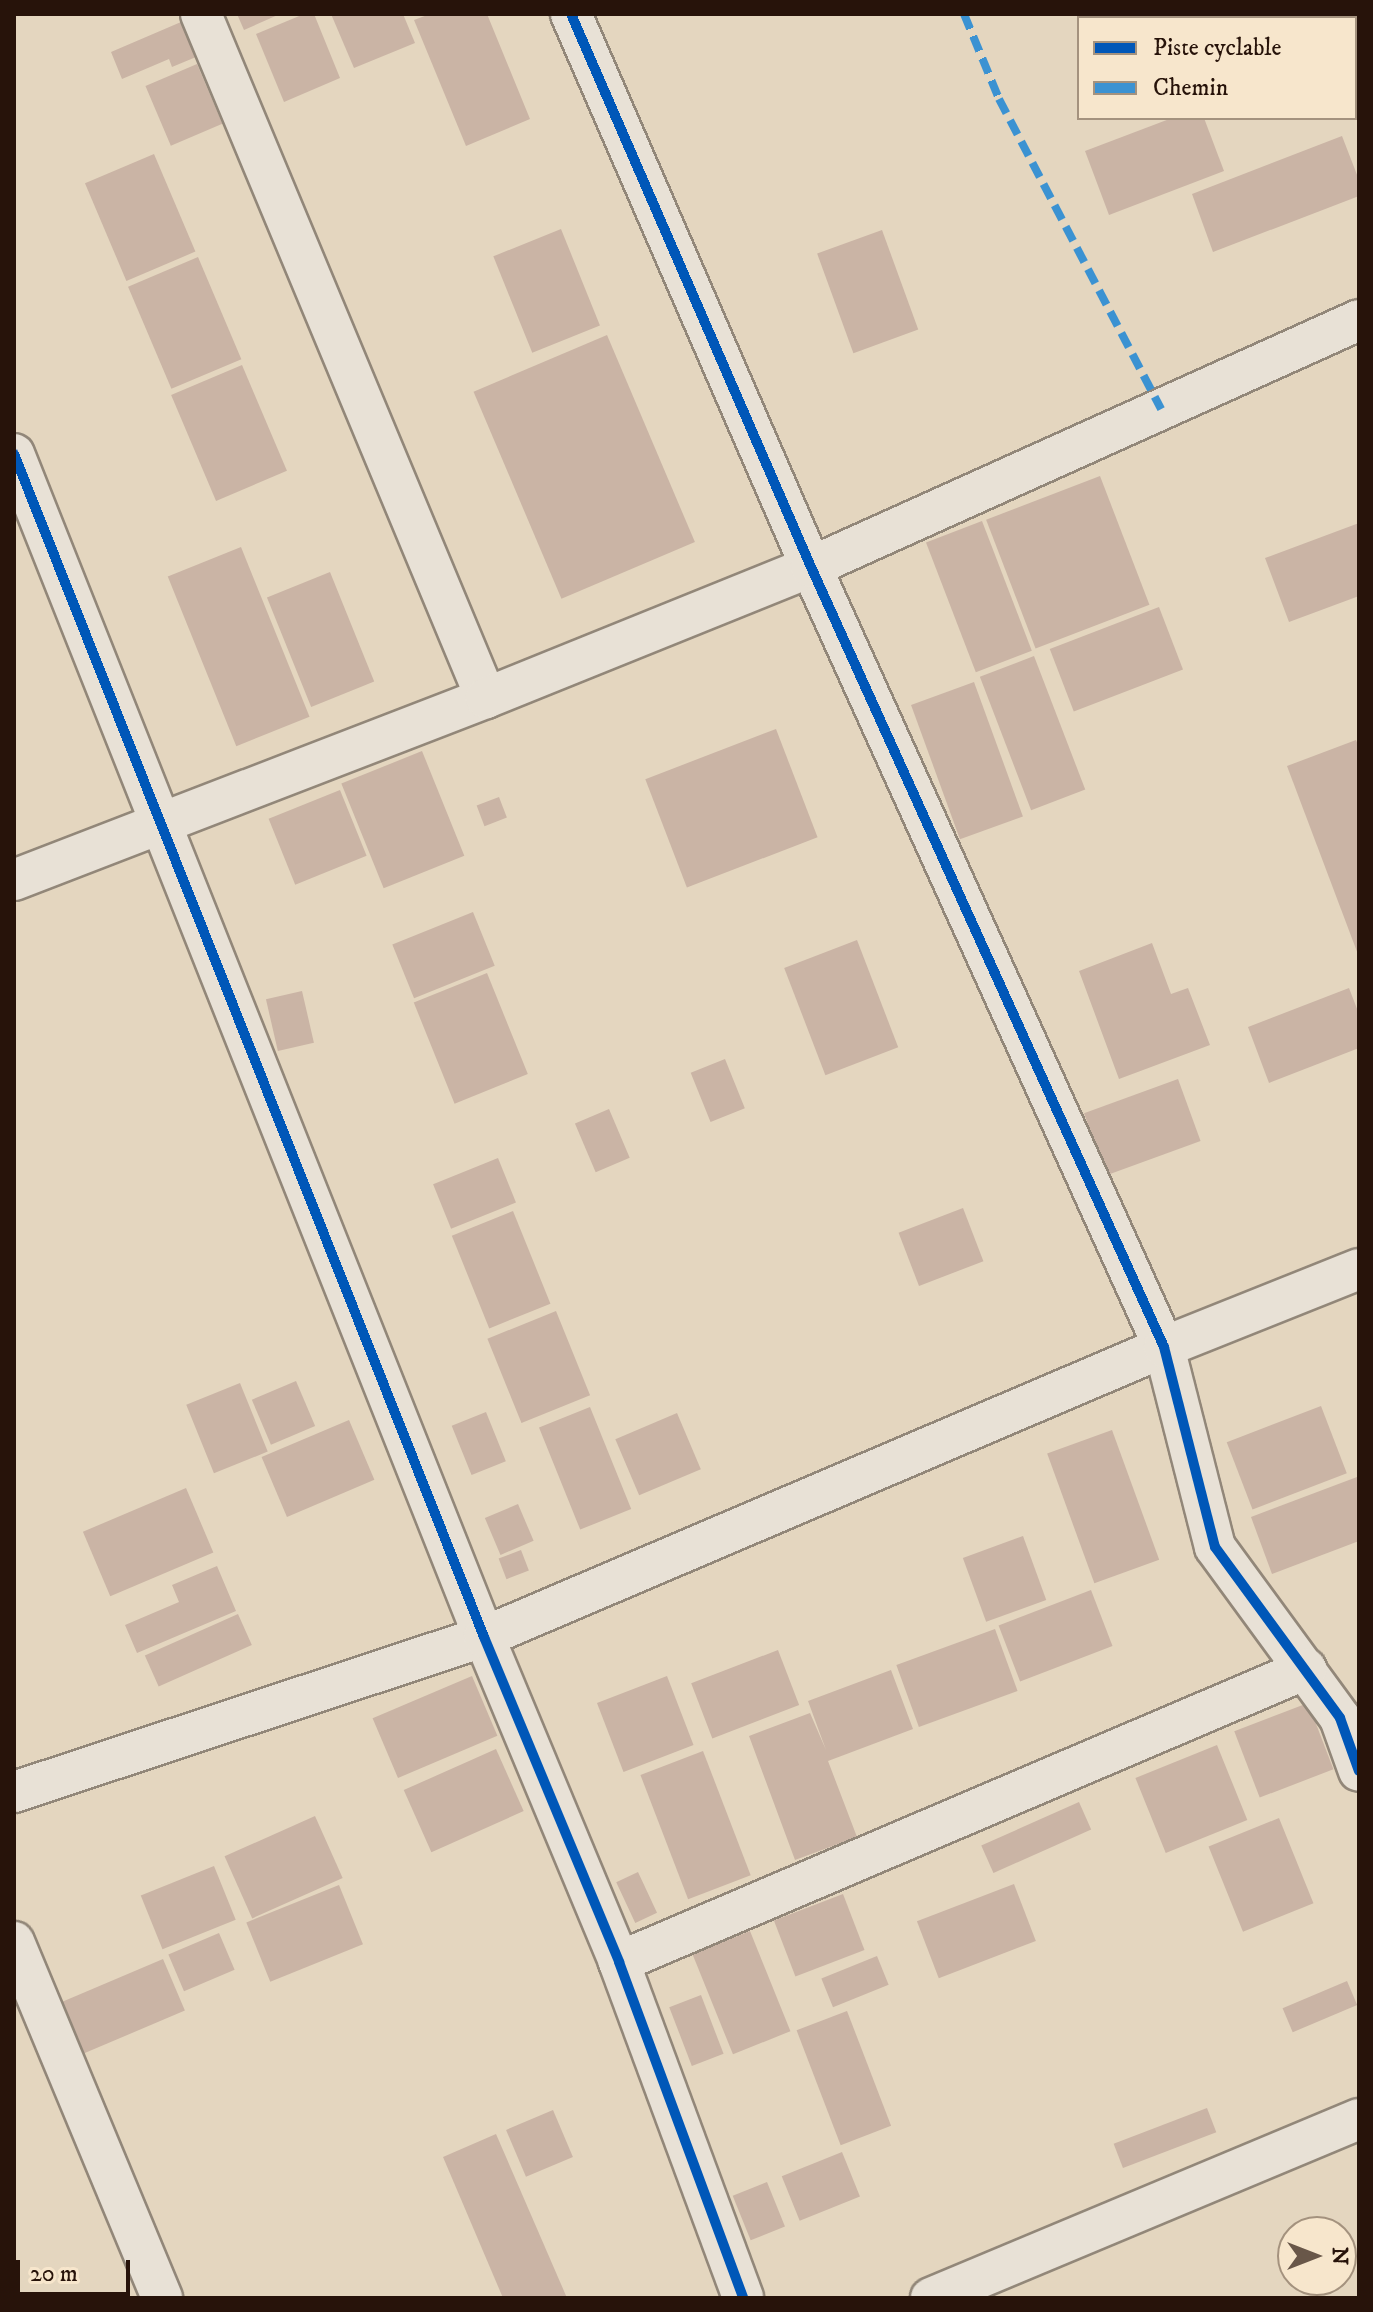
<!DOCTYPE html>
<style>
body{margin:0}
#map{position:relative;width:1373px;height:2312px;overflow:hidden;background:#e4d6bf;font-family:"IM FELL DW Pica",serif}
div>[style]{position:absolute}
.building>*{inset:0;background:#cab4a5;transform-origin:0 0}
.roads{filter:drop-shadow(2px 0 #928779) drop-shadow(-2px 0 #928779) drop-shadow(0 2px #928779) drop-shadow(0 -2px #928779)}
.minor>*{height:40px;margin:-20px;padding:0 20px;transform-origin:20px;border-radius:20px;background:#e8e1d6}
.quiet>*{height:8px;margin-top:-4px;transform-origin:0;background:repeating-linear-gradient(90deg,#3b92d2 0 16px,transparent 0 24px)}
.cycleway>*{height:10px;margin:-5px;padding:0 5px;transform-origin:5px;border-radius:5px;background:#0057b8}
span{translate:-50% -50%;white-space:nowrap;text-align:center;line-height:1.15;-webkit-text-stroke:7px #f7e6cc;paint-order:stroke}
.frame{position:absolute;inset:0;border:16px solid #27130a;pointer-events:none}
.legend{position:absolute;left:1077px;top:16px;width:280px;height:104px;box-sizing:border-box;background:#f7e6cc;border:2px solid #a4927e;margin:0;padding:10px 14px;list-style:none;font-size:24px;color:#27130a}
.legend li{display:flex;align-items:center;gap:16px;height:40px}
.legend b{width:40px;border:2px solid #a4927e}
.north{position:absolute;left:1277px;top:2216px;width:80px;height:80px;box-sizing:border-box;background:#f7e6cc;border:2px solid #a4927e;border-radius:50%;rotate:90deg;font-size:22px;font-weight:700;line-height:32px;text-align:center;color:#27130a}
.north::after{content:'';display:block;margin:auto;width:28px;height:36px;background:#695749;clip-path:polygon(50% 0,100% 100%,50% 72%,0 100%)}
.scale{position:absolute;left:16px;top:2260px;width:114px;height:36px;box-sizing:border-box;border:4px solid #27130a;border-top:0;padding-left:10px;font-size:24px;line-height:28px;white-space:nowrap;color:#27130a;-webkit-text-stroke:6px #f7e6cc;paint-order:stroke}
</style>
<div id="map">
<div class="building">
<div style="clip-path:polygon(237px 14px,280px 14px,244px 30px)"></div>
<div style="clip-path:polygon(304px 14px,314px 14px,340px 78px,284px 102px,256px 34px)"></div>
<div style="clip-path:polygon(331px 14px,403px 14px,415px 43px,354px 68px)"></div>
<div style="clip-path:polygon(430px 14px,487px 14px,530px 119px,466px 146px,414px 20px)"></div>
<div style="clip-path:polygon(1267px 14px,1359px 14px,1359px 29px,1355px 31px,1355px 18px,1269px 18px)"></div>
<div style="clip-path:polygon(181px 22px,196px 57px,172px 67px,169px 59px,122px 79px,111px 52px)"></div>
<div style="left:1359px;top:47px;width:63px;height:4px;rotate:90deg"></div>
<div style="left:197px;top:64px;width:65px;height:56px;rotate:67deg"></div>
<div style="clip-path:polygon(1172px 118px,1204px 118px,1224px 171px,1109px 215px,1085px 151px)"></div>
<div style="clip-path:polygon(1342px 136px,1359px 180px,1359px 196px,1213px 252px,1192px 194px)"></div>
<div style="left:154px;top:154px;width:106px;height:75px;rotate:67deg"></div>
<div style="left:561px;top:229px;width:104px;height:73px;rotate:68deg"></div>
<div style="left:882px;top:230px;width:106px;height:69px;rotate:70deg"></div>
<div style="left:198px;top:257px;width:111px;height:76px;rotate:67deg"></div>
<div style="left:607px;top:335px;width:225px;height:145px;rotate:67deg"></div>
<div style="left:242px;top:365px;width:115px;height:77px;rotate:67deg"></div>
<div style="left:1100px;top:476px;width:138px;height:122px;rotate:69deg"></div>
<div style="left:982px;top:521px;width:139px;height:60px;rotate:69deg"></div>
<div style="clip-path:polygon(1359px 523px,1359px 596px,1289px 622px,1265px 558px)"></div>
<div style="left:241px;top:547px;width:183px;height:79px;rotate:68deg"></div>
<div style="left:330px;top:572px;width:118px;height:68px;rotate:68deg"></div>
<div style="left:1159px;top:607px;width:67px;height:117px;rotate:69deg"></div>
<div style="left:1034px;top:656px;width:143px;height:58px;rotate:69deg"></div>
<div style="left:974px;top:682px;width:143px;height:67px;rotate:70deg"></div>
<div style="left:776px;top:729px;width:116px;height:140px;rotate:69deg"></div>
<div style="clip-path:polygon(1356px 740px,1359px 747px,1359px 957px,1287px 766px)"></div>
<div style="left:422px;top:751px;width:113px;height:87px;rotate:68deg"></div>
<div style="left:340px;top:790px;width:71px;height:77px;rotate:68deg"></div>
<div style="left:499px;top:797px;width:22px;height:24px;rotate:69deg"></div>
<div style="left:473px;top:912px;width:58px;height:87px;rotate:68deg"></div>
<div style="left:857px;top:940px;width:115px;height:78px;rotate:69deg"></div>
<div style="clip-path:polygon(1152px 943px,1171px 994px,1188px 988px,1210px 1045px,1119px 1079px,1079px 971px)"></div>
<div style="left:487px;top:973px;width:109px;height:79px;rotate:68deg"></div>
<div style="clip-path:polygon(1349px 988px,1359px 1014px,1359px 1048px,1269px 1083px,1248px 1027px)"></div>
<div style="left:302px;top:991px;width:53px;height:37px;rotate:77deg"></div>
<div style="left:725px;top:1059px;width:53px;height:37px;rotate:68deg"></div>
<div style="left:1178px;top:1079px;width:66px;height:100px;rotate:70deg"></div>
<div style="left:609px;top:1109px;width:53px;height:37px;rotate:67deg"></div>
<div style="left:498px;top:1158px;width:48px;height:70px;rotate:68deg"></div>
<div style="left:963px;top:1208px;width:57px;height:69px;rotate:69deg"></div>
<div style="left:513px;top:1211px;width:100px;height:66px;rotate:68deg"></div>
<div style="left:556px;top:1311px;width:91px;height:74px;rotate:68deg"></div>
<div style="left:296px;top:1381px;width:49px;height:48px;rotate:67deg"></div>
<div style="left:240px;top:1383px;width:74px;height:58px;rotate:68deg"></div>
<div style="left:1321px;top:1406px;width:72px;height:101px;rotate:69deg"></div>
<div style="left:590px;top:1407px;width:110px;height:55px;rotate:68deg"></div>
<div style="left:486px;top:1412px;width:53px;height:37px;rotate:68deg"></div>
<div style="left:677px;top:1413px;width:61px;height:67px;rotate:67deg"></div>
<div style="left:349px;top:1420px;width:65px;height:95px;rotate:67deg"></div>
<div style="left:1112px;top:1430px;width:138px;height:69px;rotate:70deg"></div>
<div style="clip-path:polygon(1357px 1477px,1359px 1541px,1272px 1574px,1251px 1517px)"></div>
<div style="left:186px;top:1488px;width:70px;height:112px;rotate:67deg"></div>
<div style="left:518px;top:1504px;width:40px;height:36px;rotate:67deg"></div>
<div style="left:1023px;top:1536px;width:68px;height:64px;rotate:70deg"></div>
<div style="left:521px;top:1550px;width:22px;height:24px;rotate:69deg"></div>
<div style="clip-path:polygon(217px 1566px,236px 1611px,137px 1653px,125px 1625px,179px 1602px,172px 1585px)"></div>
<div style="left:1091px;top:1590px;width:60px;height:99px;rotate:69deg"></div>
<div style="left:238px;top:1614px;width:34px;height:102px;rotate:66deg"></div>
<div style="left:995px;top:1629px;width:66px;height:105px;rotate:70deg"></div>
<div style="left:778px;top:1650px;width:59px;height:93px;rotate:69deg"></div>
<div style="clip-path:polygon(891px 1670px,913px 1729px,828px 1761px,857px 1837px,795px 1860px,749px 1736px,810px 1713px,826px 1750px,808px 1701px)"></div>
<div style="left:472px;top:1676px;width:65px;height:108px;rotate:67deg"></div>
<div style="left:667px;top:1676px;width:74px;height:75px;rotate:69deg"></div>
<div style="left:1308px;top:1703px;width:71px;height:79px;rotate:69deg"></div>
<div style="left:1217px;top:1745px;width:81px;height:88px;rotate:68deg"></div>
<div style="left:496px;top:1749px;width:68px;height:101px;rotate:66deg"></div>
<div style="left:703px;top:1751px;width:133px;height:67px;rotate:69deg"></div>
<div style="left:1079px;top:1802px;width:30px;height:107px;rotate:66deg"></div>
<div style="left:315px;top:1816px;width:68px;height:99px;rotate:66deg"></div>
<div style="left:1279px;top:1818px;width:92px;height:76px;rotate:68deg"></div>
<div style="left:214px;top:1866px;width:58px;height:79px;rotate:68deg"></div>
<div style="left:638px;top:1872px;width:45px;height:24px;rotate:65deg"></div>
<div style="left:1014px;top:1884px;width:61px;height:104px;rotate:69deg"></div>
<div style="left:339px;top:1885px;width:64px;height:100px;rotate:68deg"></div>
<div style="left:843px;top:1894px;width:60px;height:74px;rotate:69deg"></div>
<div style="left:750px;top:1931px;width:108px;height:62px;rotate:68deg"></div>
<div style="left:219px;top:1933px;width:40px;height:55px;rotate:67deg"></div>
<div style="left:877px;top:1956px;width:31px;height:60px;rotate:68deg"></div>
<div style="left:163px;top:1959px;width:56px;height:110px;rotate:67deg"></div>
<div style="left:1347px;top:1981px;width:26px;height:70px;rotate:67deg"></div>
<div style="left:701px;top:1995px;width:63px;height:34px;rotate:69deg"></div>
<div style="left:847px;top:2011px;width:123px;height:54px;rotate:69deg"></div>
<div style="left:1207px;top:2108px;width:26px;height:100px;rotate:69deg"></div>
<div style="left:553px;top:2110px;width:51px;height:51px;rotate:67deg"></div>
<div style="clip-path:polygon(496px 2134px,567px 2298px,503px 2298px,443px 2157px)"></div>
<div style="left:842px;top:2152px;width:48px;height:65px;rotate:68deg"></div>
<div style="left:767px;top:2182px;width:48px;height:37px;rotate:68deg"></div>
</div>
<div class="roads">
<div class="minor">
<div style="left:201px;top:14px;width:741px;rotate:67.38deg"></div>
<div style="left:571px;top:14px;width:603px;rotate:66.54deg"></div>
<div style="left:811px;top:567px;width:856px;rotate:65.65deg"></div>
<div style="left:1164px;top:1347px;width:206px;rotate:75.7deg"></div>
<div style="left:1215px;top:1547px;width:212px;rotate:53.8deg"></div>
<div style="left:1340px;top:1718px;width:56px;rotate:70.3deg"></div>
<div style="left:14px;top:454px;width:1273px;rotate:68.33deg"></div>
<div style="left:484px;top:1637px;width:352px;rotate:67.4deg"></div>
<div style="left:619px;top:1962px;width:358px;rotate:69.7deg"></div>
<div style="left:14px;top:880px;width:506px;rotate:-21.09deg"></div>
<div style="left:486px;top:698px;width:350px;rotate:-22deg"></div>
<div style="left:811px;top:567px;width:601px;rotate:-24.26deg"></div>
<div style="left:14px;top:1792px;width:495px;rotate:-18.3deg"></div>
<div style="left:484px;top:1637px;width:739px;rotate:-23.1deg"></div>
<div style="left:1164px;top:1347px;width:210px;rotate:-21.8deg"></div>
<div style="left:14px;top:1942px;width:386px;rotate:67.4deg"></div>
<div style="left:619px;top:1962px;width:747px;rotate:-23.1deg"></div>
<div style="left:931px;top:2298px;width:464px;rotate:-22.7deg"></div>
</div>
</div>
<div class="quiet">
<div style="left:964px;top:14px;width:92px;rotate:67.6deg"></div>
<div style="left:999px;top:99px;width:350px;rotate:62.4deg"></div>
</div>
<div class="cycleway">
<div style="left:571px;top:14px;width:603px;rotate:66.54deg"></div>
<div style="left:811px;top:567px;width:856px;rotate:65.65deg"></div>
<div style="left:1164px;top:1347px;width:206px;rotate:75.7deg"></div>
<div style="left:1215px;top:1547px;width:212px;rotate:53.8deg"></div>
<div style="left:1340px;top:1718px;width:56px;rotate:70.3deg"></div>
<div style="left:14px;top:454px;width:1273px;rotate:68.33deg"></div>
<div style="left:484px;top:1637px;width:352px;rotate:67.4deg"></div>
<div style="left:619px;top:1962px;width:358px;rotate:69.7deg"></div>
</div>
<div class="frame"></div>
<ul class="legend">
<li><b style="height:10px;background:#0057b8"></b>Piste cyclable</li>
<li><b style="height:10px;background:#3b92d2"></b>Chemin</li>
</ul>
<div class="north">N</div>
<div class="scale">20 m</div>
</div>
